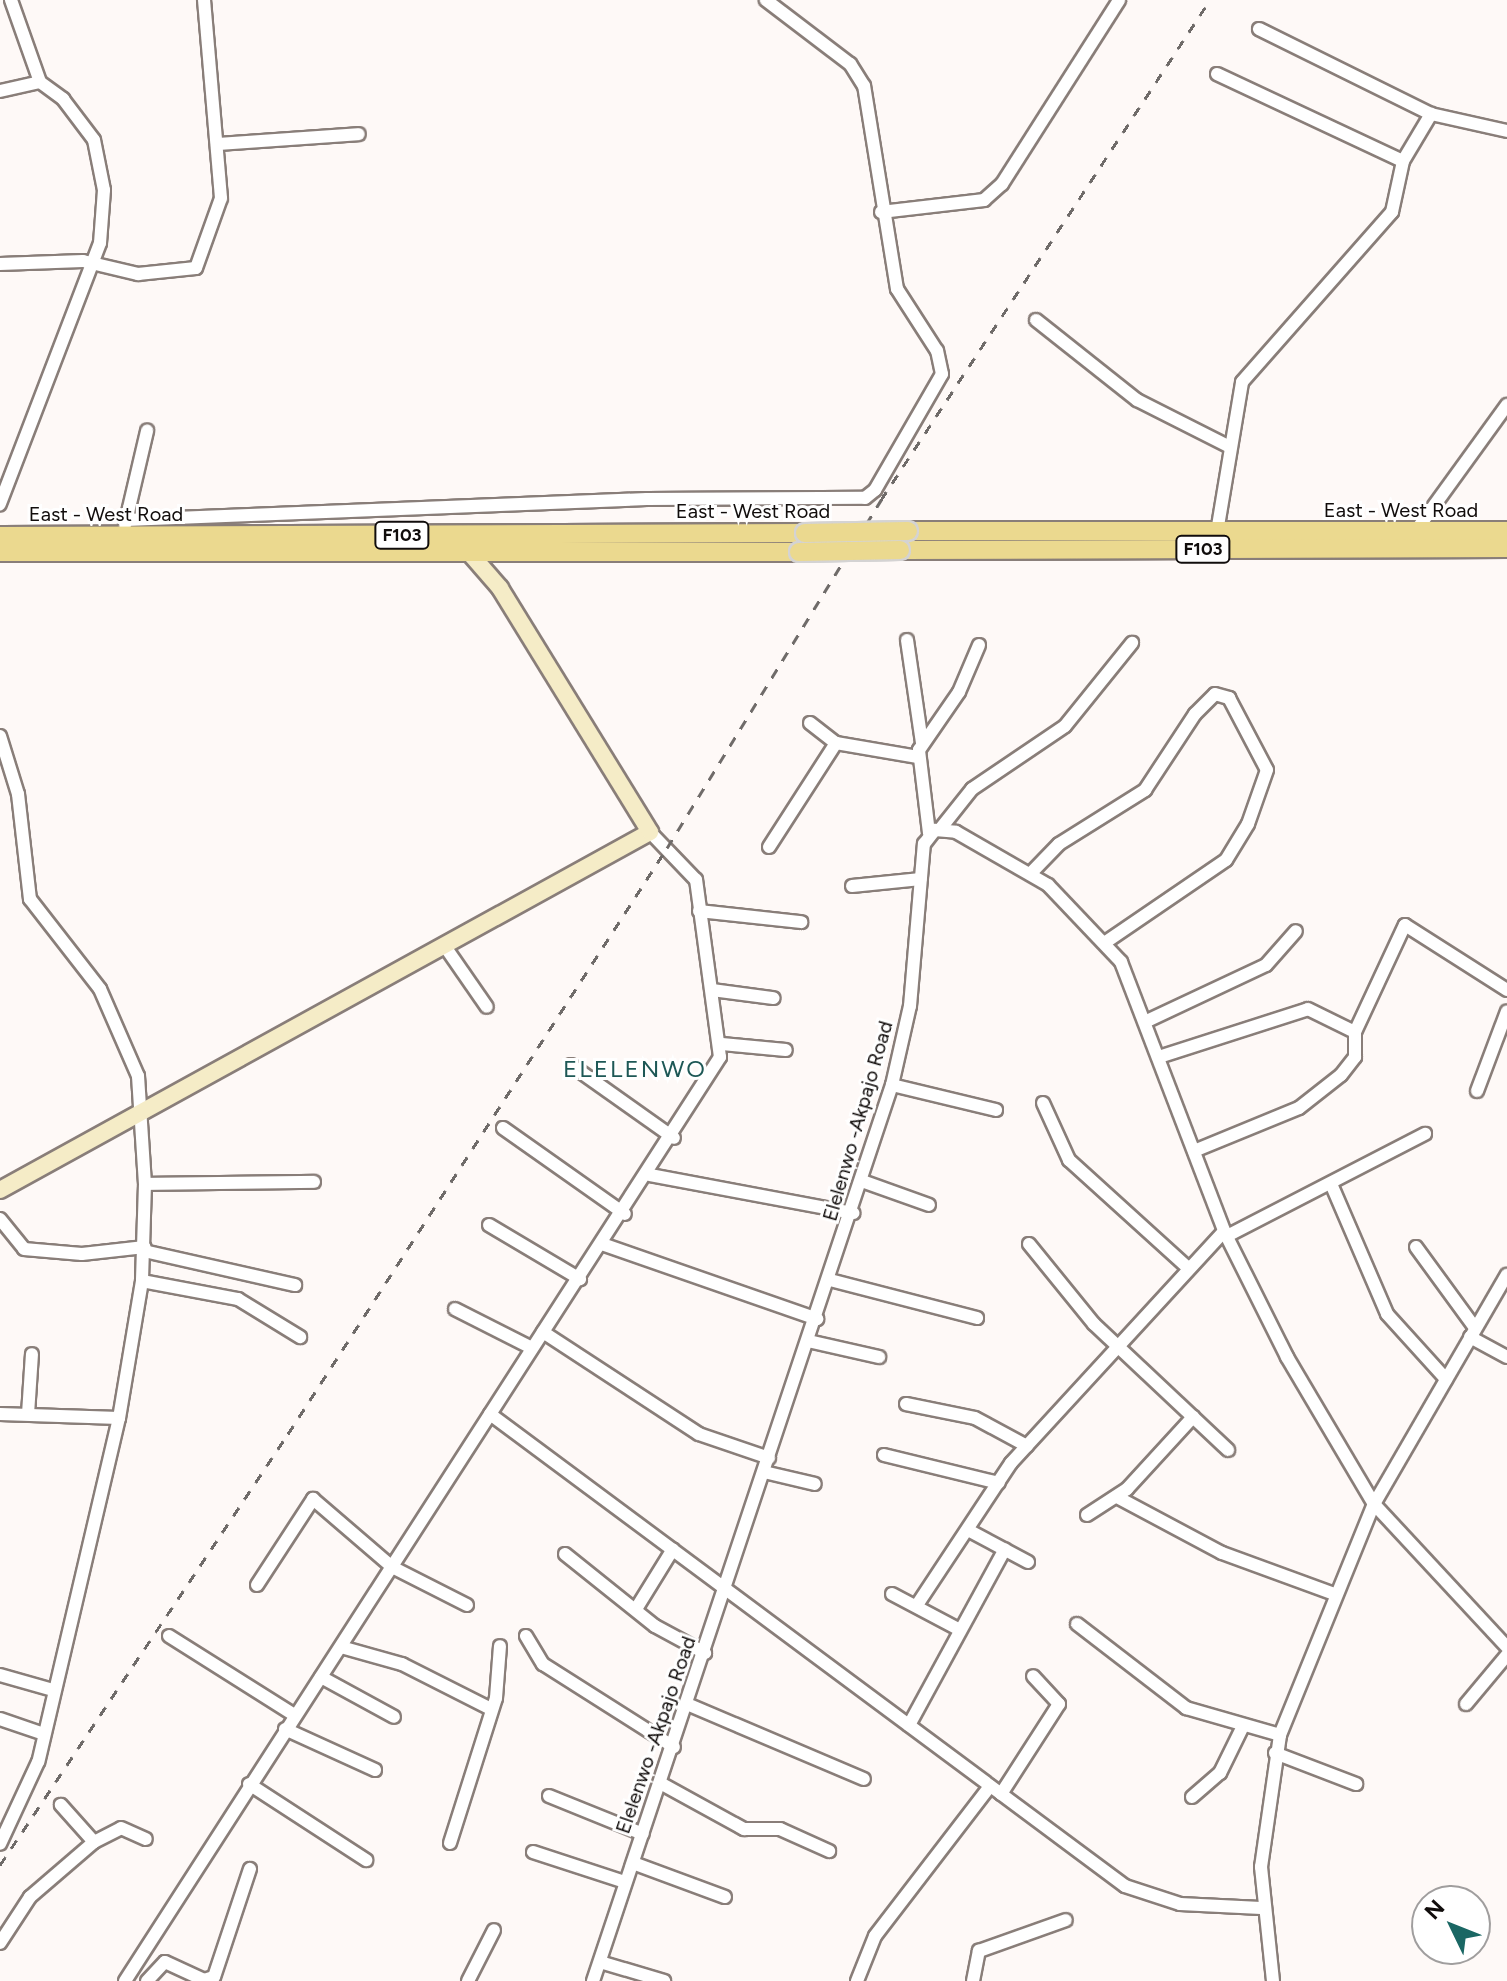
<!DOCTYPE html>
<style>
body{margin:0}
#map{position:relative;width:1507px;height:1981px;overflow:hidden;background:#fef9f7;font-family:Figtree,sans-serif}
div>[style]{position:absolute}
.roads{filter:drop-shadow(2px 0 #897e79) drop-shadow(-2px 0 #897e79) drop-shadow(0 2px #897e79) drop-shadow(0 -2px #897e79)}
.street>*{height:12px;margin:-6px;padding:0 6px;transform-origin:6px;border-radius:6px;background:#fff}
.secondary>*{height:16px;margin:-8px;padding:0 8px;transform-origin:8px;border-radius:8px;background:#f5ecc7}
.primary>*{height:18px;margin:-9px;padding:0 9px;transform-origin:9px;border-radius:9px;background:#ebd98f}
.rail>*{height:3px;margin-top:-1.5px;transform-origin:0;background:repeating-linear-gradient(90deg,#6f6b69 0 10px,transparent 0 20px)}
.bridges{filter:drop-shadow(2px 0 #d4d3d3) drop-shadow(-2px 0 #d4d3d3) drop-shadow(0 2px #d4d3d3) drop-shadow(0 -2px #d4d3d3)}
.primary-bridge>*{height:18px;margin:-9px;padding:0 9px;transform-origin:9px;border-radius:9px;background:#ebd98f}
span{translate:-50% -50%;white-space:nowrap;text-align:center;line-height:1.15;-webkit-text-stroke:6px #fff;paint-order:stroke}
.shield-label span{padding:2px 6px;background:#fff;border:2px solid;border-radius:6px;-webkit-text-stroke-width:0}
.shield-label{font-size:18px;color:#110d0c;font-weight:700}
.street-label{font-size:20px;color:#110d0c}
.quarter-label{font-size:24px;color:#1e5856;letter-spacing:2px}
.north{position:absolute;left:1411px;top:1885px;width:80px;height:80px;box-sizing:border-box;background:#fff;border:2px solid #a09e9e;border-radius:50%;rotate:313deg;font-size:22px;font-weight:700;line-height:32px;text-align:center;color:#110d0c}
.north::after{content:'';display:block;margin:auto;width:28px;height:36px;background:#1a6764;clip-path:polygon(50% 0,100% 100%,50% 72%,0 100%)}
</style>
<div id="map">
<div class="roads">
<div class="street">
<div style="left:11px;top:0;width:87px;rotate:70.5deg"></div>
<div style="left:1259px;top:29px;width:192px;rotate:26.3deg"></div>
<div style="left:1431px;top:114px;width:78px;rotate:12.6deg"></div>
<div style="left:1217px;top:74px;width:205px;rotate:25.1deg"></div>
<div style="left:0;top:91px;width:41px;rotate:-12.7deg"></div>
<div style="left:40px;top:82px;width:29px;rotate:36deg"></div>
<div style="left:63px;top:99px;width:51px;rotate:52.9deg"></div>
<div style="left:94px;top:140px;width:51px;rotate:78.7deg"></div>
<div style="left:104px;top:190px;width:53px;rotate:94.3deg"></div>
<div style="left:100px;top:243px;width:280px;rotate:111deg"></div>
<div style="left:217px;top:144px;width:142px;rotate:-4deg"></div>
<div style="left:881px;top:212px;width:104px;rotate:-6.6deg"></div>
<div style="left:984px;top:200px;width:24px;rotate:-42deg"></div>
<div style="left:1002px;top:184px;width:218px;rotate:-57.5deg"></div>
<div style="left:0;top:264px;width:83px;rotate:-2.1deg"></div>
<div style="left:83px;top:261px;width:57px;rotate:13.3deg"></div>
<div style="left:138px;top:274px;width:58px;rotate:-5.9deg"></div>
<div style="left:196px;top:268px;width:74px;rotate:-70.3deg"></div>
<div style="left:221px;top:198px;width:199px;rotate:-94.9deg"></div>
<div style="left:1036px;top:320px;width:129px;rotate:38.4deg"></div>
<div style="left:1137px;top:400px;width:102px;rotate:26.8deg"></div>
<div style="left:126px;top:520px;width:521px;rotate:-2.31deg"></div>
<div style="left:647px;top:499px;width:218px;rotate:-0.3deg"></div>
<div style="left:865px;top:498px;width:13px;rotate:-39deg"></div>
<div style="left:875px;top:490px;width:134px;rotate:-60deg"></div>
<div style="left:942px;top:374px;width:24px;rotate:-102deg"></div>
<div style="left:937px;top:351px;width:74px;rotate:-122.8deg"></div>
<div style="left:897px;top:289px;width:206px;rotate:-99.2deg"></div>
<div style="left:864px;top:86px;width:26px;rotate:-122deg"></div>
<div style="left:850px;top:64px;width:106px;rotate:-142.7deg"></div>
<div style="left:125px;top:525px;width:97px;rotate:-76.8deg"></div>
<div style="left:1217px;top:532px;width:152px;rotate:-80.5deg"></div>
<div style="left:1242px;top:382px;width:227px;rotate:-48.6deg"></div>
<div style="left:1392px;top:212px;width:52px;rotate:-77.8deg"></div>
<div style="left:1403px;top:161px;width:55px;rotate:-59.2deg"></div>
<div style="left:1415px;top:532px;width:157px;rotate:-54.1deg"></div>
<div style="left:907px;top:640px;width:104px;rotate:81.7deg"></div>
<div style="left:810px;top:723px;width:33px;rotate:38deg"></div>
<div style="left:836px;top:743px;width:83px;rotate:9.7deg"></div>
<div style="left:0;top:736px;width:61px;rotate:72.8deg"></div>
<div style="left:18px;top:794px;width:106px;rotate:83.5deg"></div>
<div style="left:30px;top:899px;width:114px;rotate:52.1deg"></div>
<div style="left:100px;top:989px;width:95px;rotate:66.4deg"></div>
<div style="left:138px;top:1076px;width:108px;rotate:86.3deg"></div>
<div style="left:145px;top:1184px;width:97px;rotate:91.8deg"></div>
<div style="left:142px;top:1281px;width:139px;rotate:99.5deg"></div>
<div style="left:119px;top:1418px;width:353px;rotate:103.2deg"></div>
<div style="left:38px;top:1762px;width:90px;rotate:114.9deg"></div>
<div style="left:941px;top:828px;width:50px;rotate:-51.5deg"></div>
<div style="left:972px;top:789px;width:112px;rotate:-34.1deg"></div>
<div style="left:1065px;top:726px;width:107px;rotate:-51.1deg"></div>
<div style="left:929px;top:833px;width:84px;rotate:-96.9deg"></div>
<div style="left:919px;top:750px;width:70px;rotate:-55.4deg"></div>
<div style="left:959px;top:692px;width:51px;rotate:-66.9deg"></div>
<div style="left:769px;top:847px;width:124px;rotate:-57.2deg"></div>
<div style="left:1031px;top:873px;width:40px;rotate:-46deg"></div>
<div style="left:1059px;top:844px;width:102px;rotate:-32.1deg"></div>
<div style="left:1145px;top:790px;width:91px;rotate:-56.7deg"></div>
<div style="left:1195px;top:714px;width:28px;rotate:-45deg"></div>
<div style="left:1215px;top:694px;width:15px;rotate:16deg"></div>
<div style="left:1229px;top:698px;width:81px;rotate:62.2deg"></div>
<div style="left:1267px;top:770px;width:57px;rotate:109.4deg"></div>
<div style="left:1248px;top:824px;width:42px;rotate:121.4deg"></div>
<div style="left:1226px;top:860px;width:145px;rotate:145.7deg"></div>
<div style="left:852px;top:886px;width:69px;rotate:-5.8deg"></div>
<div style="left:699px;top:911px;width:103px;rotate:6.2deg"></div>
<div style="left:444px;top:945px;width:75px;rotate:55.3deg"></div>
<div style="left:712px;top:990px;width:62px;rotate:7.5deg"></div>
<div style="left:1149px;top:1020px;width:129px;rotate:-25.2deg"></div>
<div style="left:1266px;top:965px;width:45px;rotate:-48.6deg"></div>
<div style="left:722px;top:1044px;width:64px;rotate:5.4deg"></div>
<div style="left:1162px;top:1056px;width:153px;rotate:-17.8deg"></div>
<div style="left:1308px;top:1009px;width:52px;rotate:26.1deg"></div>
<div style="left:571px;top:1065px;width:126px;rotate:35.3deg"></div>
<div style="left:892px;top:1085px;width:107px;rotate:13.5deg"></div>
<div style="left:1477px;top:1091px;width:85px;rotate:-69.4deg"></div>
<div style="left:1043px;top:1103px;width:63px;rotate:65.5deg"></div>
<div style="left:1069px;top:1160px;width:161px;rotate:42.2deg"></div>
<div style="left:503px;top:1128px;width:149px;rotate:35.2deg"></div>
<div style="left:1194px;top:1151px;width:113px;rotate:-22.3deg"></div>
<div style="left:1299px;top:1108px;width:53px;rotate:-38.2deg"></div>
<div style="left:1341px;top:1075px;width:23px;rotate:-52deg"></div>
<div style="left:1355px;top:1057px;width:25px;rotate:-90deg"></div>
<div style="left:1355px;top:1032px;width:118px;rotate:-65deg"></div>
<div style="left:1405px;top:925px;width:121px;rotate:32.5deg"></div>
<div style="left:650px;top:1175px;width:207px;rotate:10.6deg"></div>
<div style="left:862px;top:1181px;width:71px;rotate:19.7deg"></div>
<div style="left:145px;top:1184px;width:169px;rotate:-0.7deg"></div>
<div style="left:1332px;top:1186px;width:139px;rotate:66.7deg"></div>
<div style="left:1387px;top:1314px;width:88px;rotate:47.8deg"></div>
<div style="left:0;top:1219px;width:38px;rotate:51deg"></div>
<div style="left:24px;top:1249px;width:58px;rotate:4.9deg"></div>
<div style="left:82px;top:1254px;width:63px;rotate:-6.3deg"></div>
<div style="left:489px;top:1225px;width:106px;rotate:30.7deg"></div>
<div style="left:1227px;top:1236px;width:223px;rotate:-27.3deg"></div>
<div style="left:602px;top:1244px;width:228px;rotate:19.2deg"></div>
<div style="left:1029px;top:1244px;width:103px;rotate:50.9deg"></div>
<div style="left:1094px;top:1324px;width:184px;rotate:43.2deg"></div>
<div style="left:1416px;top:1247px;width:100px;rotate:53.9deg"></div>
<div style="left:144px;top:1251px;width:155px;rotate:12.7deg"></div>
<div style="left:830px;top:1280px;width:152px;rotate:14.5deg"></div>
<div style="left:142px;top:1281px;width:98px;rotate:10.6deg"></div>
<div style="left:238px;top:1299px;width:73px;rotate:31.5deg"></div>
<div style="left:455px;top:1309px;width:86px;rotate:26.9deg"></div>
<div style="left:543px;top:1332px;width:186px;rotate:33.2deg"></div>
<div style="left:699px;top:1434px;width:74px;rotate:18.9deg"></div>
<div style="left:1470px;top:1337px;width:42px;rotate:28.4deg"></div>
<div style="left:808px;top:1341px;width:73px;rotate:12.7deg"></div>
<div style="left:906px;top:1404px;width:70px;rotate:11.5deg"></div>
<div style="left:975px;top:1418px;width:59px;rotate:28.3deg"></div>
<div style="left:0;top:1414px;width:119px;rotate:1.9deg"></div>
<div style="left:28px;top:1414px;width:60px;rotate:-86.2deg"></div>
<div style="left:490px;top:1414px;width:791px;rotate:36.62deg"></div>
<div style="left:1125px;top:1886px;width:58px;rotate:18.1deg"></div>
<div style="left:1180px;top:1904px;width:81px;rotate:2.8deg"></div>
<div style="left:884px;top:1455px;width:118px;rotate:13.7deg"></div>
<div style="left:764px;top:1472px;width:52px;rotate:13.2deg"></div>
<div style="left:1117px;top:1497px;width:119px;rotate:28.1deg"></div>
<div style="left:1222px;top:1553px;width:119px;rotate:20.1deg"></div>
<div style="left:1087px;top:1515px;width:48px;rotate:-33deg"></div>
<div style="left:1127px;top:1489px;width:98px;rotate:-47.5deg"></div>
<div style="left:968px;top:1530px;width:68px;rotate:28.1deg"></div>
<div style="left:565px;top:1554px;width:115px;rotate:38.7deg"></div>
<div style="left:655px;top:1626px;width:57px;rotate:28.4deg"></div>
<div style="left:257px;top:1585px;width:103px;rotate:-56.9deg"></div>
<div style="left:313px;top:1499px;width:104px;rotate:40.7deg"></div>
<div style="left:392px;top:1567px;width:84px;rotate:26.9deg"></div>
<div style="left:892px;top:1594px;width:77px;rotate:27.9deg"></div>
<div style="left:917px;top:1605px;width:170px;rotate:-56.5deg"></div>
<div style="left:1011px;top:1463px;width:315px;rotate:-47.4deg"></div>
<div style="left:636px;top:1609px;width:70px;rotate:-58.3deg"></div>
<div style="left:1077px;top:1624px;width:138px;rotate:37.6deg"></div>
<div style="left:1186px;top:1708px;width:98px;rotate:16deg"></div>
<div style="left:169px;top:1636px;width:146px;rotate:32.2deg"></div>
<div style="left:526px;top:1636px;width:33px;rotate:59deg"></div>
<div style="left:543px;top:1664px;width:155px;rotate:32.4deg"></div>
<div style="left:341px;top:1647px;width:63px;rotate:15.6deg"></div>
<div style="left:402px;top:1664px;width:100px;rotate:26.8deg"></div>
<div style="left:0;top:1675px;width:55px;rotate:15.8deg"></div>
<div style="left:321px;top:1677px;width:83px;rotate:28.7deg"></div>
<div style="left:687px;top:1704px;width:192px;rotate:23deg"></div>
<div style="left:1466px;top:1704px;width:64px;rotate:-50.1deg"></div>
<div style="left:0;top:1719px;width:46px;rotate:18.8deg"></div>
<div style="left:909px;top:1725px;width:200px;rotate:-61.4deg"></div>
<div style="left:285px;top:1729px;width:99px;rotate:24.5deg"></div>
<div style="left:1275px;top:1753px;width:87px;rotate:20.9deg"></div>
<div style="left:249px;top:1784px;width:140px;rotate:33deg"></div>
<div style="left:662px;top:1784px;width:94px;rotate:28.8deg"></div>
<div style="left:744px;top:1829px;width:36px"></div>
<div style="left:780px;top:1829px;width:54px;rotate:24.2deg"></div>
<div style="left:1001px;top:1794px;width:107px;rotate:-57.2deg"></div>
<div style="left:1059px;top:1704px;width:38px;rotate:-133deg"></div>
<div style="left:549px;top:1796px;width:101px;rotate:22deg"></div>
<div style="left:1192px;top:1797px;width:37px;rotate:-41deg"></div>
<div style="left:1220px;top:1773px;width:52px;rotate:-63.9deg"></div>
<div style="left:94px;top:1842px;width:30px;rotate:-27deg"></div>
<div style="left:121px;top:1828px;width:27px;rotate:24deg"></div>
<div style="left:450px;top:1843px;width:152px;rotate:-72.4deg"></div>
<div style="left:496px;top:1698px;width:52px;rotate:-85.6deg"></div>
<div style="left:533px;top:1852px;width:97px;rotate:18.1deg"></div>
<div style="left:633px;top:1863px;width:98px;rotate:20.3deg"></div>
<div style="left:0;top:1943px;width:55px;rotate:-56.9deg"></div>
<div style="left:30px;top:1897px;width:84px;rotate:-40.7deg"></div>
<div style="left:94px;top:1842px;width:50px;rotate:-131.7deg"></div>
<div style="left:600px;top:1962px;width:67px;rotate:16.5deg"></div>
<div style="left:125px;top:1981px;width:1099px;rotate:-57.22deg"></div>
<div style="left:720px;top:1057px;width:179px;rotate:-97.7deg"></div>
<div style="left:696px;top:880px;width:66px;rotate:-133.8deg"></div>
<div style="left:147px;top:1981px;width:26px;rotate:-47deg"></div>
<div style="left:165px;top:1962px;width:43px;rotate:24.8deg"></div>
<div style="left:204px;top:1980px;width:10px;rotate:-17deg"></div>
<div style="left:214px;top:1977px;width:114px;rotate:-71.6deg"></div>
<div style="left:468px;top:1981px;width:57px;rotate:-63deg"></div>
<div style="left:593px;top:1981px;width:945px;rotate:-71.55deg"></div>
<div style="left:892px;top:1085px;width:81px;rotate:-77.2deg"></div>
<div style="left:910px;top:1006px;width:163px;rotate:-85.1deg"></div>
<div style="left:924px;top:844px;width:18px;rotate:-52deg"></div>
<div style="left:935px;top:830px;width:21px;rotate:5deg"></div>
<div style="left:956px;top:832px;width:106px;rotate:29.9deg"></div>
<div style="left:1048px;top:885px;width:106px;rotate:46.5deg"></div>
<div style="left:1121px;top:962px;width:288px;rotate:69deg"></div>
<div style="left:1224px;top:1231px;width:141px;rotate:63.4deg"></div>
<div style="left:1287px;top:1357px;width:171px;rotate:59.4deg"></div>
<div style="left:1374px;top:1504px;width:195px;rotate:47.1deg"></div>
<div style="left:857px;top:1981px;width:48px;rotate:-68.2deg"></div>
<div style="left:875px;top:1936px;width:189px;rotate:-52.5deg"></div>
<div style="left:973px;top:1981px;width:31px;rotate:-79deg"></div>
<div style="left:979px;top:1951px;width:92px;rotate:-19.6deg"></div>
<div style="left:1273px;top:1981px;width:115px;rotate:-96deg"></div>
<div style="left:1261px;top:1867px;width:133px;rotate:-81.8deg"></div>
<div style="left:1280px;top:1735px;width:249px;rotate:-67.9deg"></div>
<div style="left:1374px;top:1504px;width:265px;rotate:-59.9deg"></div>
</div>
<div class="secondary">
<div style="left:0;top:1190px;width:742px;rotate:-28.84deg"></div>
<div style="left:650px;top:832px;width:286px;rotate:-121.6deg"></div>
<div style="left:500px;top:588px;width:49px;rotate:-130.9deg"></div>
</div>
<div class="primary">
<div style="left:908px;top:531px;width:599px"></div>
<div style="left:0;top:536px;width:805px;rotate:-0.21deg"></div>
<div style="left:900px;top:550px;width:607px;rotate:-0.19deg"></div>
<div style="left:0;top:552px;width:799px"></div>
</div>
</div>
<div class="rail">
<div style="left:0;top:1865px;width:518px;rotate:-56.25deg"></div>
<div style="left:288px;top:1434px;width:698px;rotate:-57.11deg"></div>
<div style="left:667px;top:848px;width:409px;rotate:-58.4deg"></div>
<div style="left:881px;top:500px;width:599px;rotate:-56.66deg"></div>
</div>
<div class="bridges">
<div class="primary-bridge">
<div style="left:805px;top:533px;width:103px;rotate:-1.1deg"></div>
<div style="left:799px;top:552px;width:101px;rotate:-1.1deg"></div>
</div>
</div>
<div class="shield-label">
<span style="left:402px;top:535px">F103</span>
<span style="left:1203px;top:549px">F103</span>
</div>
<div class="street-label">
<span style="left:1401px;top:510px">East - West Road</span>
<span style="left:753px;top:511px">East - West Road</span>
<span style="left:106px;top:514px">East - West Road</span>
<span style="left:858px;top:1121px;rotate:-74deg">Elelenwo -Akpajo Road</span>
<span style="left:656px;top:1735px;rotate:-71deg">Elelenwo -Akpajo Road</span>
</div>
<div class="quarter-label">
<span style="left:635px;top:1069px">ELELENWO</span>
</div>
<div class="north">N</div>
</div>
